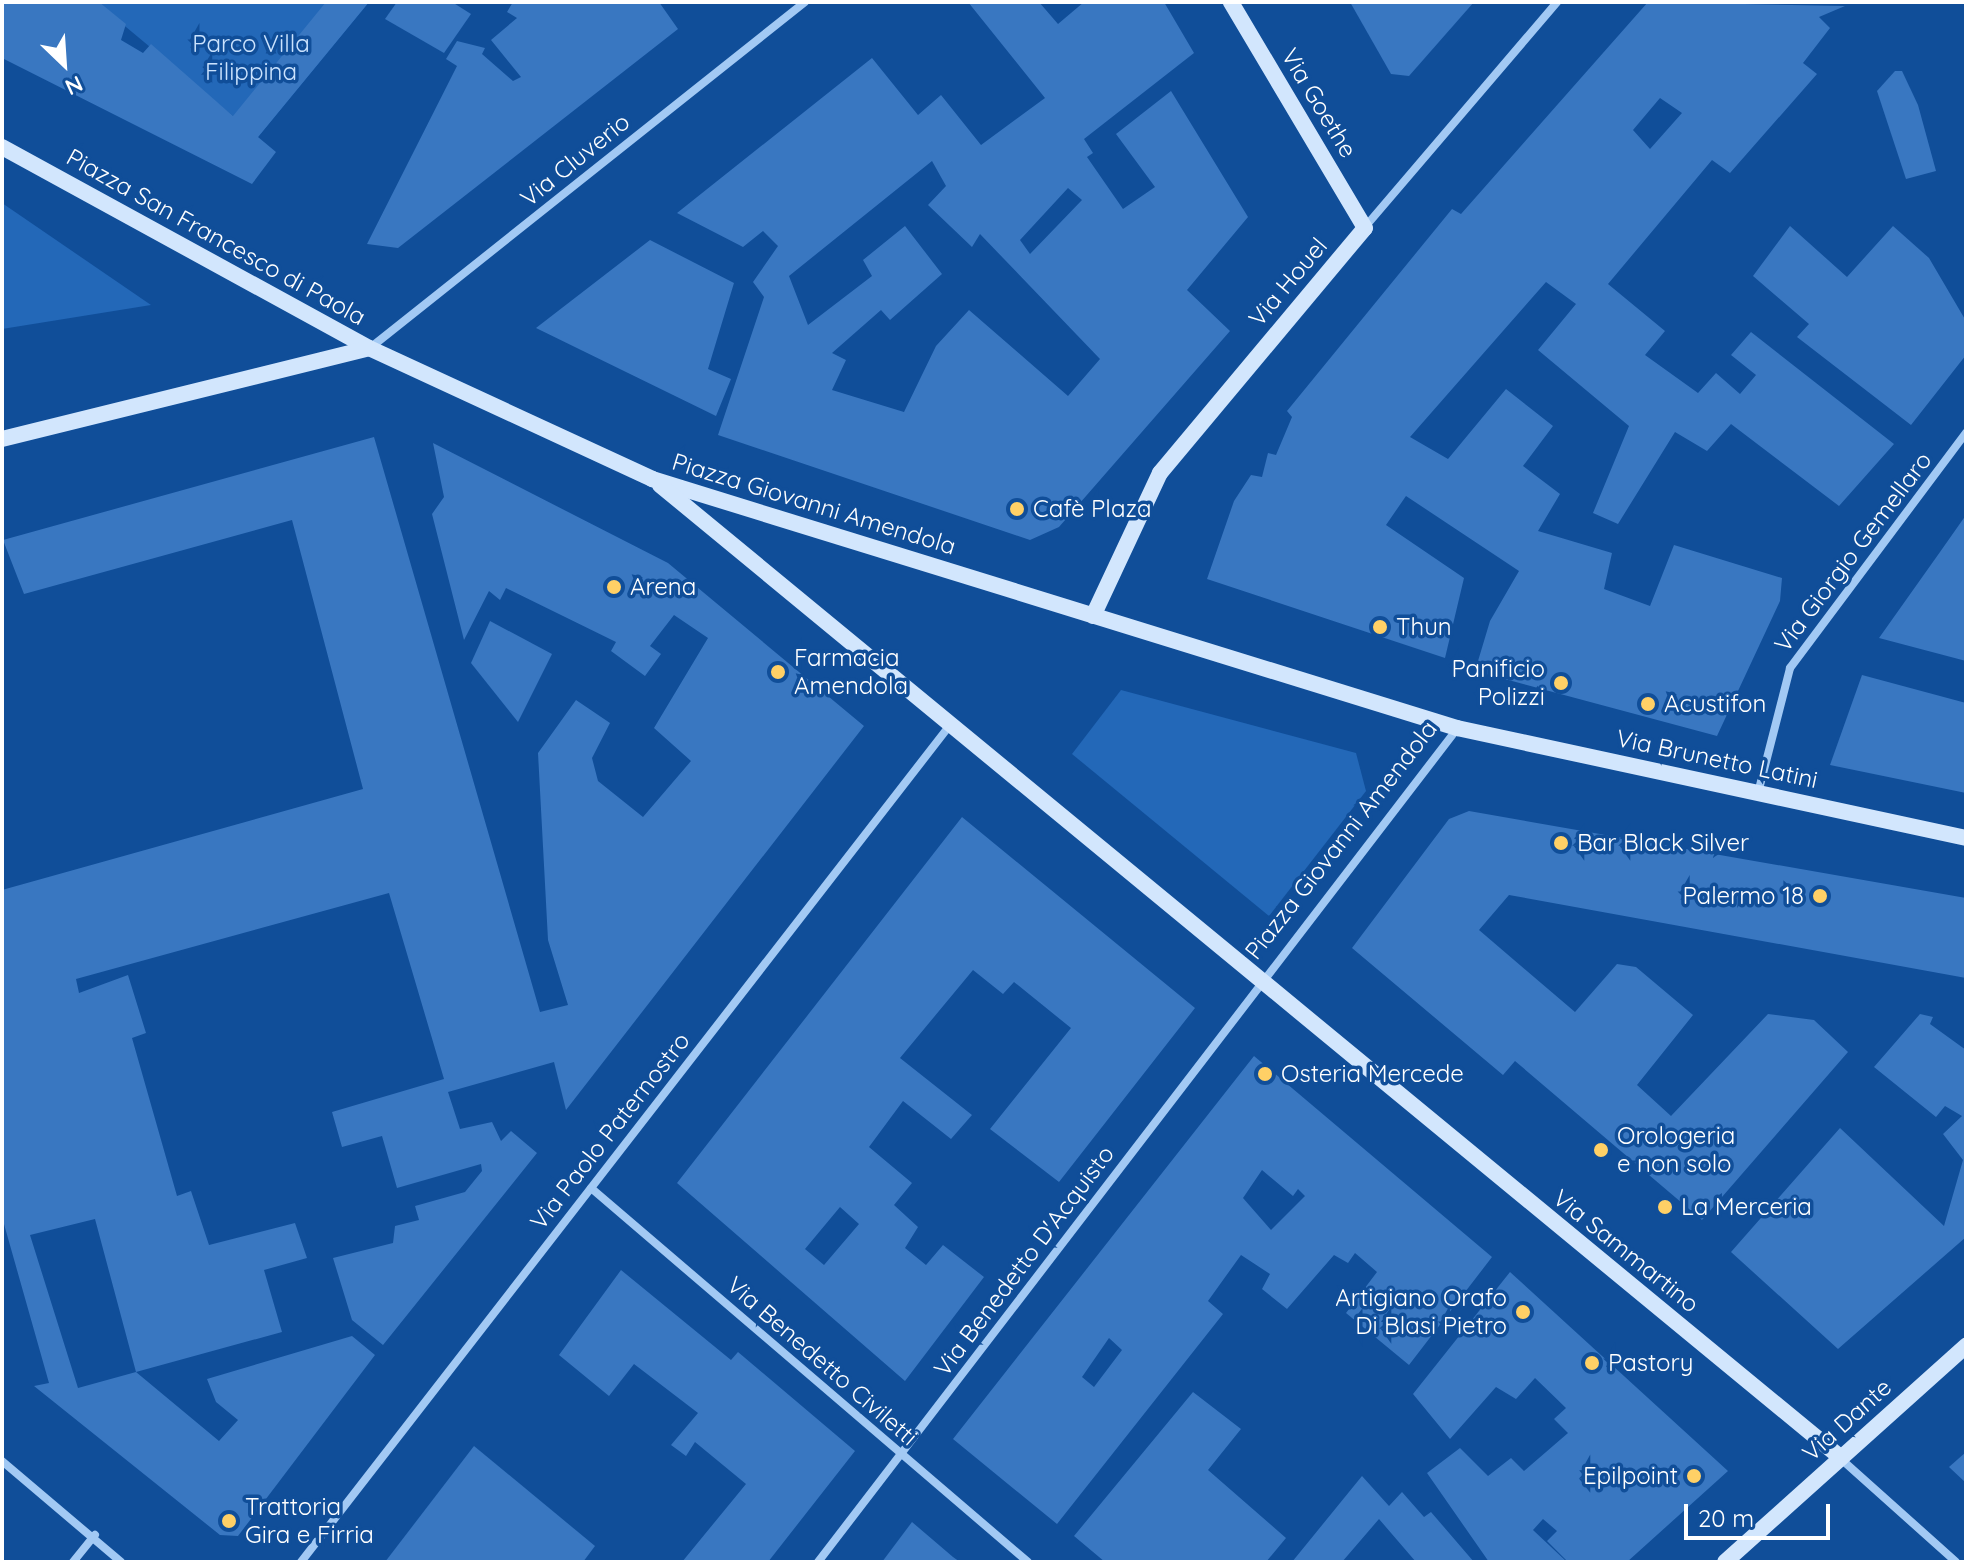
<!DOCTYPE html>
<meta charset="utf-8">
<style>
body{margin:0}
#map{position:relative;width:1968px;height:1564px;overflow:hidden;background:#104e99;font-family:Quicksand,sans-serif}
div>[style]{position:absolute}
.green>*{inset:0;background:#2368b8}
.building>*{inset:0;background:#3977c1}
.street>*{height:8px;margin:-4px;padding:0 4px;transform-origin:4px;border-radius:4px;background:#a2c9f4}
.secondary>*{height:16px;margin:-8px;padding:0 8px;transform-origin:8px;border-radius:8px;background:#d2e6fd}
.dots>*{width:22px;height:22px;translate:-50% -50%;box-sizing:border-box;border:4px solid #104e99;border-radius:50%}
span{translate:-50% -50%;white-space:nowrap;text-align:center;line-height:1.15;-webkit-text-stroke:7px #104e99;paint-order:stroke}
.park-label{font-size:24px;color:#cbe3fe}
.street-label{font-size:24px;color:#fff}
.poi-label{font-size:24px;color:#fff}
.left{translate:0 -50%;text-align:left}
.right{translate:-100% -50%;text-align:right}
.frame{position:absolute;inset:0;border:4px solid #fff;pointer-events:none}
.north{position:absolute;left:24px;top:24px;width:80px;height:80px;-webkit-text-stroke:6px #104e99;paint-order:stroke;rotate:155deg;font-size:22px;font-weight:700;line-height:32px;text-align:center;color:#fff}
.north::after{content:'';display:block;margin:auto;width:28px;height:36px;background:#fff;clip-path:polygon(50% 0,100% 100%,50% 72%,0 100%)}
.scale{position:absolute;left:1684px;top:1504px;width:146px;height:36px;box-sizing:border-box;border:4px solid #fff;border-top:0;padding-left:10px;font-size:24px;line-height:28px;white-space:nowrap;color:#fff;-webkit-text-stroke:6px #104e99;paint-order:stroke}
</style>
<div id="map">
<div class="green">
<div style="clip-path:polygon(96px 2px,369px 2px,258px 137px)"></div>
<div style="clip-path:polygon(2px 203px,151px 305px,2px 329px)"></div>
<div style="clip-path:polygon(1121px 690px,1356px 753px,1366px 791px,1269px 916px,1072px 754px)"></div>
</div>
<div class="building">
<div style="clip-path:polygon(2px 2px,99px 2px,126px 24px,121px 40px,143px 53px,151px 44px,233px 116px,326px 2px,369px 2px,258px 137px,276px 152px,252px 184px,2px 58px)"></div>
<div style="clip-path:polygon(397px 2px,452px 2px,471px 14px,444px 53px,385px 19px)"></div>
<div style="clip-path:polygon(513px 2px,659px 2px,678px 29px,398px 248px,367px 244px,457px 66px,446px 59px,457px 41px,485px 48px,482px 54px,513px 81px,521px 77px,491px 40px,517px 18px,507px 12px)"></div>
<div style="clip-path:polygon(evenodd,968px 2px,1039px 2px,1058px 24px,1084px 2px,1164px 2px,1194px 53px,1084px 139px,1093px 153px,1087px 157px,1123px 209px,1155px 187px,1116px 134px,1171px 91px,1248px 217px,1187px 290px,1230px 331px,1059px 527px,1030px 540px,718px 435px,764px 297px,753px 282px,778px 246px,763px 231px,743px 247px,677px 213px,872px 58px,918px 115px,941px 95px,981px 145px,1045px 98px,968px 2px,932px 161px,946px 186px,928px 205px,972px 247px,980px 234px,1100px 359px,1068px 396px,969px 310px,936px 346px,904px 412px,832px 390px,846px 360px,832px 353px,881px 310px,890px 320px,942px 274px,905px 226px,863px 260px,872px 276px,808px 325px,789px 276px,932px 161px,968px 2px,1068px 188px,1082px 200px,1030px 254px,1020px 240px,1068px 188px)"></div>
<div style="clip-path:polygon(1350px 2px,1474px 2px,1409px 76px,1391px 74px)"></div>
<div style="clip-path:polygon(evenodd,1648px 2px,1845px 6px,1819px 17px,1830px 28px,1803px 63px,1817px 74px,1730px 173px,1712px 160px,1608px 284px,1665px 331px,1645px 355px,1698px 393px,1716px 373px,1740px 394px,1756px 375px,1731px 355px,1751px 332px,1894px 444px,1839px 506px,1731px 424px,1707px 451px,1675px 432px,1618px 524px,1593px 513px,1629px 426px,1538px 350px,1576px 304px,1546px 282px,1410px 437px,1448px 459px,1506px 389px,1553px 426px,1523px 466px,1560px 494px,1538px 531px,1612px 553px,1604px 589px,1650px 606px,1674px 545px,1782px 578px,1780px 601px,1717px 736px,1475px 671px,1490px 621px,1519px 571px,1406px 496px,1386px 525px,1464px 578px,1445px 658px,1207px 579px,1234px 501px,1251px 475px,1262px 477px,1268px 453px,1276px 455px,1292px 417px,1287px 411px,1452px 209px,1461px 214px,1648px 2px,1660px 98px,1682px 113px,1650px 149px,1633px 130px,1660px 98px)"></div>
<div style="clip-path:polygon(1895px 71px,1902px 71px,1918px 105px,1936px 171px,1906px 179px,1877px 91px)"></div>
<div style="clip-path:polygon(1790px 226px,1847px 277px,1893px 226px,1929px 258px,1966px 321px,1966px 355px,1911px 425px,1797px 337px,1809px 324px,1753px 276px)"></div>
<div style="clip-path:polygon(650px 240px,734px 283px,708px 369px,731px 379px,716px 416px,536px 328px)"></div>
<div style="clip-path:polygon(374px 437px,540px 1012px,568px 1005px,548px 940px,538px 753px,576px 700px,610px 723px,592px 758px,598px 781px,643px 817px,691px 761px,654px 728px,708px 638px,674px 615px,650px 646px,661px 654px,645px 676px,611px 651px,616px 642px,506px 588px,500px 600px,489px 591px,464px 640px,432px 514px,444px 497px,433px 443px,668px 563px,864px 726px,566px 1110px,554px 1062px,448px 1092px,460px 1129px,492px 1122px,501px 1141px,511px 1131px,537px 1153px,383px 1345px,352px 1320px,333px 1258px,393px 1243px,395px 1226px,419px 1220px,415px 1206px,465px 1192px,482px 1171px,481px 1164px,397px 1188px,382px 1136px,342px 1147px,332px 1112px,444px 1079px,389px 893px,76px 979px,79px 993px,128px 975px,146px 1033px,132px 1038px,177px 1196px,191px 1191px,209px 1245px,295px 1223px,307px 1258px,264px 1270px,282px 1332px,136px 1372px,95px 1219px,30px 1235px,78px 1388px,136px 1372px,219px 1441px,238px 1420px,216px 1402px,207px 1379px,352px 1336px,375px 1355px,238px 1536px,220px 1535px,34px 1386px,49px 1383px,2px 1217px,2px 890px,363px 789px,292px 520px,24px 594px,3px 540px)"></div>
<div style="clip-path:polygon(1966px 515px,1966px 661px,1879px 638px,1940px 552px)"></div>
<div style="clip-path:polygon(490px 621px,552px 654px,518px 722px,471px 663px)"></div>
<div style="clip-path:polygon(1862px 675px,1966px 703px,1966px 793px,1830px 765px)"></div>
<div style="clip-path:polygon(1469px 811px,1966px 898px,1966px 978px,1509px 895px,1479px 930px,1575px 1012px,1617px 964px,1636px 967px,1693px 1015px,1637px 1085px,1671px 1116px,1768px 1014px,1814px 1020px,1848px 1052px,1702px 1220px,1515px 1061px,1503px 1075px,1352px 948px,1449px 819px)"></div>
<div style="clip-path:polygon(evenodd,962px 817px,1195px 1008px,1059px 1182px,990px 1129px,1071px 1028px,1014px 982px,1003px 994px,973px 970px,900px 1058px,972px 1115px,951px 1139px,903px 1101px,869px 1147px,912px 1183px,894px 1205px,918px 1227px,905px 1248px,926px 1265px,943px 1245px,984px 1277px,905px 1381px,677px 1183px,962px 817px,840px 1207px,859px 1224px,824px 1265px,805px 1249px,840px 1207px)"></div>
<div style="clip-path:polygon(1920px 1014px,1933px 1017px,1930px 1024px,1966px 1050px,1966px 1237px,1838px 1349px,1731px 1252px,1840px 1128px,1944px 1226px,1963px 1160px,1943px 1134px,1962px 1116px,1945px 1106px,1936px 1117px,1874px 1067px)"></div>
<div style="clip-path:polygon(evenodd,1254px 1056px,1492px 1257px,1409px 1365px,1346px 1313px,1377px 1272px,1355px 1253px,1348px 1263px,1334px 1255px,1287px 1309px,1262px 1289px,1270px 1274px,1241px 1255px,1208px 1301px,1223px 1314px,1057px 1524px,953px 1439px,1254px 1056px,1262px 1170px,1293px 1196px,1298px 1189px,1305px 1196px,1271px 1230px,1243px 1198px,1262px 1170px,1254px 1056px,1109px 1338px,1122px 1350px,1094px 1387px,1082px 1377px,1109px 1338px)"></div>
<div style="clip-path:polygon(621px 1270px,731px 1360px,738px 1352px,855px 1451px,768px 1562px,682px 1562px,746px 1484px,695px 1442px,686px 1456px,671px 1445px,698px 1413px,634px 1364px,609px 1396px,559px 1355px)"></div>
<div style="clip-path:polygon(1510px 1272px,1728px 1471px,1627px 1562px,1568px 1562px,1547px 1541px,1557px 1531px,1543px 1519px,1533px 1530px,1567px 1562px,1489px 1562px,1427px 1473px,1460px 1448px,1488px 1476px,1511px 1458px,1524px 1471px,1568px 1433px,1554px 1419px,1566px 1408px,1535px 1378px,1516px 1399px,1496px 1387px,1450px 1439px,1413px 1394px)"></div>
<div style="clip-path:polygon(1193px 1392px,1241px 1429px,1208px 1470px,1286px 1538px,1266px 1562px,1105px 1562px,1074px 1536px)"></div>
<div style="clip-path:polygon(474px 1446px,595px 1546px,583px 1562px,385px 1562px)"></div>
<div style="clip-path:polygon(1966px 1452px,1966px 1483px,1949px 1467px)"></div>
<div style="clip-path:polygon(1362px 1476px,1389px 1506px,1402px 1492px,1424px 1517px,1431px 1512px,1474px 1562px,1416px 1562px,1379px 1519px,1342px 1562px,1292px 1562px)"></div>
<div style="clip-path:polygon(912px 1522px,953px 1557px,960px 1562px,882px 1562px)"></div>
</div>
<div class="street">
<div style="left:1365px;top:227px;width:296px;rotate:-49.5deg"></div>
<div style="left:370px;top:348px;width:556px;rotate:-38.5deg"></div>
<div style="left:1758px;top:793px;width:129px;rotate:-75.6deg"></div>
<div style="left:1790px;top:668px;width:294px;rotate:-53.2deg"></div>
<div style="left:591px;top:1188px;width:575px;rotate:40.56deg"></div>
<div style="left:1841px;top:1459px;width:154px;rotate:41.8deg"></div>
<div style="left:2px;top:1461px;width:156px;rotate:40.3deg"></div>
<div style="left:73px;top:1562px;width:35px;rotate:-51deg"></div>
<div style="left:301px;top:1562px;width:1059px;rotate:-52.21deg"></div>
<div style="left:818px;top:1562px;width:1050px;rotate:-52.51deg"></div>
</div>
<div class="secondary">
<div style="left:2px;top:147px;width:418px;rotate:28.7deg"></div>
<div style="left:369px;top:348px;width:312px;rotate:24.8deg"></div>
<div style="left:652px;top:479px;width:843px;rotate:17.19deg"></div>
<div style="left:1457px;top:728px;width:521px;rotate:12.19deg"></div>
<div style="left:2px;top:439px;width:378px;rotate:-13.9deg"></div>
<div style="left:660px;top:485px;width:1530px;rotate:39.48deg"></div>
<div style="left:1093px;top:616px;width:158px;rotate:-64.9deg"></div>
<div style="left:1160px;top:473px;width:319px;rotate:-50.1deg"></div>
<div style="left:1365px;top:228px;width:263px;rotate:-120.7deg"></div>
<div style="left:1725px;top:1562px;width:324px;rotate:-41.9deg"></div>
</div>
<div class="dots">
<div style="left:1017px;top:509px;background:#ffd066"></div>
<div style="left:614px;top:587px;background:#ffd066"></div>
<div style="left:1380px;top:627px;background:#ffd066"></div>
<div style="left:778px;top:672px;background:#ffd066"></div>
<div style="left:1561px;top:683px;background:#ffd066"></div>
<div style="left:1648px;top:704px;background:#ffd066"></div>
<div style="left:1561px;top:843px;background:#ffd066"></div>
<div style="left:1820px;top:896px;background:#ffd066"></div>
<div style="left:1265px;top:1074px;background:#ffd066"></div>
<div style="left:1601px;top:1150px;background:#ffd066"></div>
<div style="left:1665px;top:1207px;background:#ffd066"></div>
<div style="left:1523px;top:1312px;background:#ffd066"></div>
<div style="left:1592px;top:1363px;background:#ffd066"></div>
<div style="left:1694px;top:1476px;background:#ffd066"></div>
<div style="left:229px;top:1521px;background:#ffd066"></div>
</div>
<div class="park-label">
<span style="left:251px;top:58px">Parco Villa<br>Filippina</span>
</div>
<div class="street-label">
<span style="left:1319px;top:103px;rotate:59deg">Via Goethe</span>
<span style="left:575px;top:160px;rotate:-39deg">Via Cluverio</span>
<span style="left:216px;top:237px;rotate:29deg">Piazza San Francesco di Paola</span>
<span style="left:1288px;top:282px;rotate:-50deg">Via Houel</span>
<span style="left:814px;top:504px;rotate:17deg">Piazza Giovanni Amendola</span>
<span style="left:1853px;top:552px;rotate:-53deg">Via Giorgio Gemellaro</span>
<span style="left:1717px;top:759px;rotate:12deg">Via Brunetto Latini</span>
<span style="left:1341px;top:840px;rotate:-52deg">Piazza Giovanni Amendola</span>
<span style="left:610px;top:1131px;rotate:-52deg">Via Paolo Paternostro</span>
<span style="left:1626px;top:1251px;rotate:39deg">Via Sammartino</span>
<span style="left:1024px;top:1261px;rotate:-53deg">Via Benedetto D'Acquisto</span>
<span style="left:822px;top:1361px;rotate:41deg">Via Benedetto Civiletti</span>
<span style="left:1847px;top:1420px;rotate:-42deg">Via Dante</span>
</div>
<div class="poi-label">
<span class="left" style="left:1033px;top:509px">Cafè Plaza</span>
<span class="left" style="left:630px;top:587px">Arena</span>
<span class="left" style="left:1396px;top:627px">Thun</span>
<span class="left" style="left:794px;top:672px">Farmacia<br>Amendola</span>
<span class="right" style="left:1545px;top:683px">Panificio<br>Polizzi</span>
<span class="left" style="left:1664px;top:704px">Acustifon</span>
<span class="left" style="left:1577px;top:843px">Bar Black Silver</span>
<span class="right" style="left:1804px;top:896px">Palermo 18</span>
<span class="left" style="left:1281px;top:1074px">Osteria Mercede</span>
<span class="left" style="left:1617px;top:1150px">Orologeria<br>e non solo</span>
<span class="left" style="left:1681px;top:1207px">La Merceria</span>
<span class="right" style="left:1507px;top:1312px">Artigiano Orafo<br>Di Blasi Pietro</span>
<span class="left" style="left:1608px;top:1363px">Pastory</span>
<span class="right" style="left:1678px;top:1476px">Epilpoint</span>
<span class="left" style="left:245px;top:1521px">Trattoria<br>Gira e Firria</span>
</div>
<div class="frame"></div>
<div class="north">N</div>
<div class="scale">20 m</div>
</div>
